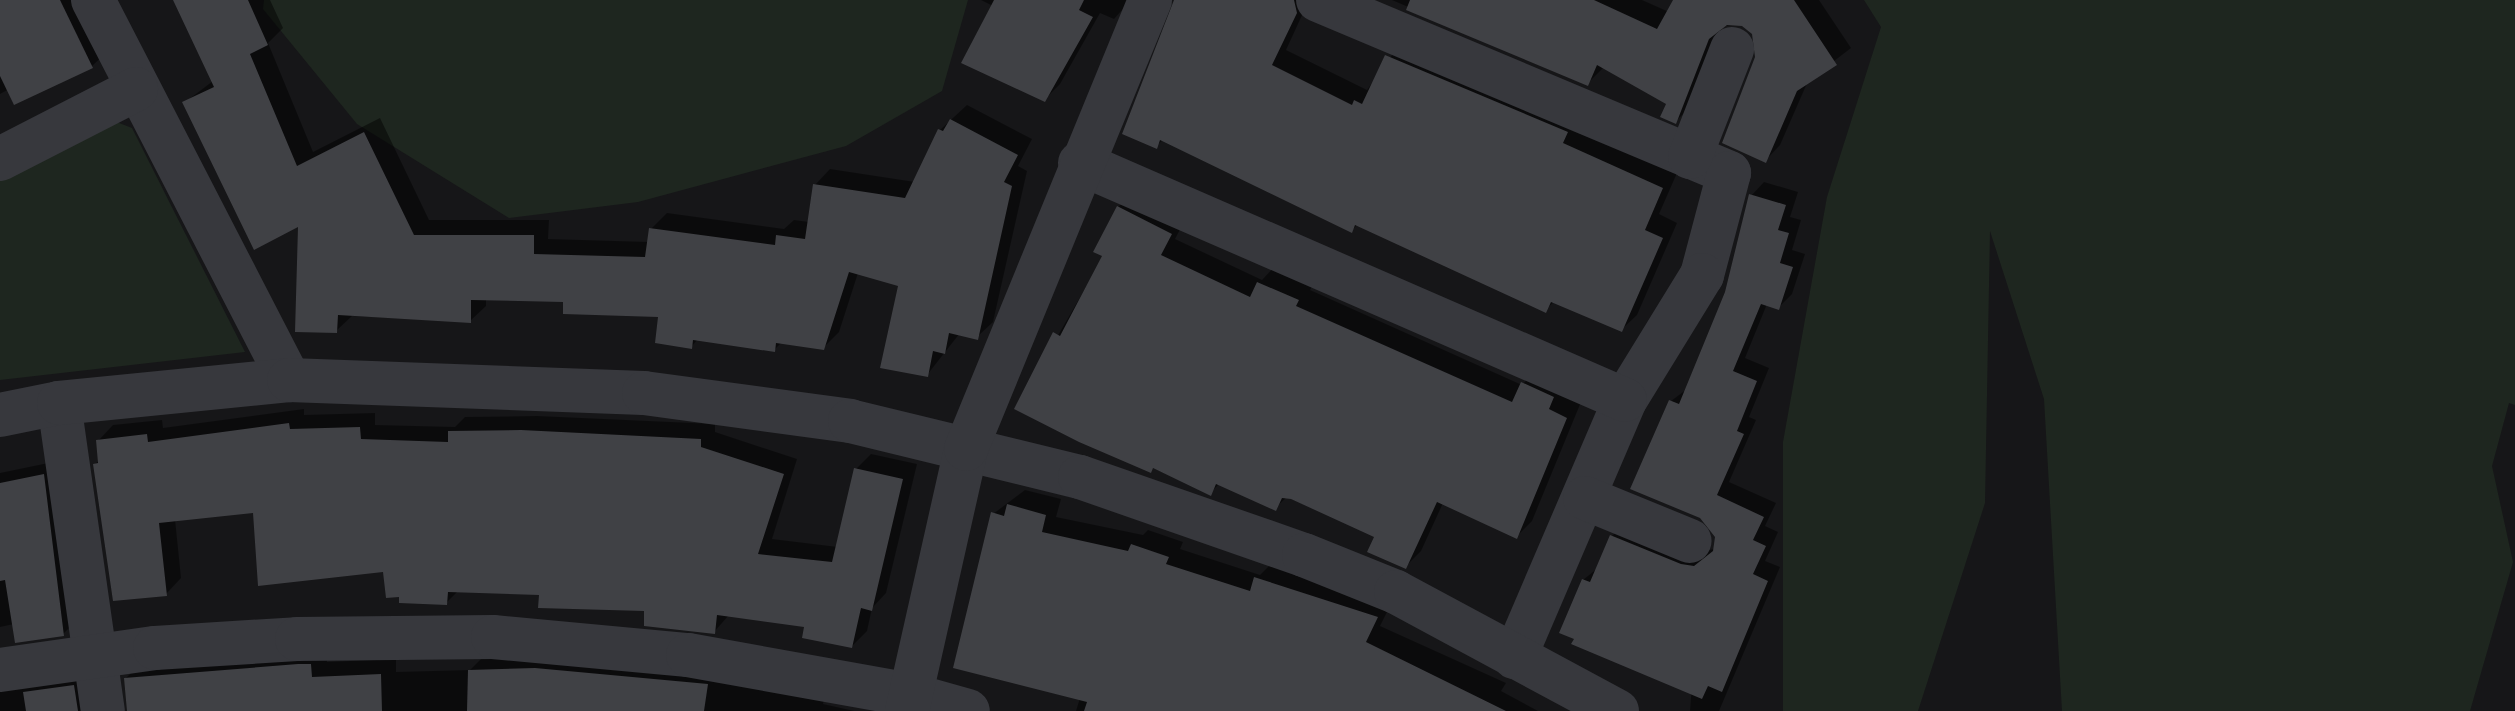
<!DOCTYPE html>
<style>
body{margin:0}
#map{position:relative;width:2515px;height:711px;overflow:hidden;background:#161618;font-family:Inter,sans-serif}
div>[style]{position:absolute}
.green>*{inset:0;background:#1e261f}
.shadow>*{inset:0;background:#0007}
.building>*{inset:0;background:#404145}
.minor>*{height:44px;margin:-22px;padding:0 22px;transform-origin:22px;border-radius:22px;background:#37383d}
span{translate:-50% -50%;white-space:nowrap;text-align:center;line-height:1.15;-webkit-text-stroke:7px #111113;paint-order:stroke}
</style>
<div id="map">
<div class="green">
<div style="clip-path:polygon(264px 0,968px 0,942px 91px,846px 146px,638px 202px,509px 218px,357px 124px,263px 9px)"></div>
<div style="clip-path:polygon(1864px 0,2515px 0,2515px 405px,2509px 403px,2492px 466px,2513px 562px,2470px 711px,2062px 711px,2044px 399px,1990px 231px,1985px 503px,1918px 711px,1783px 711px,1783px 442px,1827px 197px,1881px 27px)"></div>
<div style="clip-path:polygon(114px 121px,132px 128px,245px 352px,0 380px,0 179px)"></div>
</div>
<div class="shadow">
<div style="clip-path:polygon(0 0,83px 0,108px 51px,92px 66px,15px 102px,9px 89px,0 94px)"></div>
<div style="clip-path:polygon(175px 0,270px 0,283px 28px,268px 43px,313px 152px,380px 118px,429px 220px,549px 220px,548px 239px,649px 242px,651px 229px,667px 213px,784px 229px,794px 220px,809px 222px,815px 185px,830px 169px,915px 182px,940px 130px,967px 105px,1032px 139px,1018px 166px,1027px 171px,993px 322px,977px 337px,960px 333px,927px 375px,900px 285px,858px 273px,839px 332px,823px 348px,782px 342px,774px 350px,698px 339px,691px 347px,660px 315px,565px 300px,486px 298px,486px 306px,470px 321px,352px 316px,336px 331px,300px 224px,184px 103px,213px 81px)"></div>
<div style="clip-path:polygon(981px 0,1131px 0,1114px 19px,1100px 13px,1060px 84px,1045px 99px,993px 6px)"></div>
<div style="clip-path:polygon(1175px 0,1309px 0,1286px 50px,1367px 90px,1402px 41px,1677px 173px,1659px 214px,1677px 223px,1637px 315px,1621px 330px,1555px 301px,1545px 310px,1358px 224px,1352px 230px,1163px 140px,1156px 146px)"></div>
<div style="clip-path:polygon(1392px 0,1642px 0,1669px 12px,1675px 0,1819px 0,1851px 48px,1808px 81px,1780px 145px,1765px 161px,1754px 33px,1743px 24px,1722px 26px,1691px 106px,1676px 121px,1669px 103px,1604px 67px,1587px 84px)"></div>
<div style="clip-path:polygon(1764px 182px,1798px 192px,1790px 217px,1801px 220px,1792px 250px,1805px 254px,1792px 294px,1778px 308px,1767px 304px,1745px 358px,1769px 368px,1749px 417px,1756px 420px,1729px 482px,1776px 503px,1765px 526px,1778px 532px,1765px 561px,1780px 567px,1719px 711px,1690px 711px,1694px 658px,1583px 580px,1599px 567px,1612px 536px,1625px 523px,1695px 552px,1715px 549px,1717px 536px,1671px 401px,1687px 389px,1726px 292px,1751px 196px)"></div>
<div style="clip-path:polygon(1134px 192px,1186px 218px,1175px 239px,1262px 280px,1274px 267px,1313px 285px,1310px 290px,1522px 385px,1538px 368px,1581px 402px,1532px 521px,1516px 537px,1443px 503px,1421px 551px,1405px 567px,1377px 536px,1287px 497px,1275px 508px,1220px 483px,1210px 493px,1016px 408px,1104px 256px,1118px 207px)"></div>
<div style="clip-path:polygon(304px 409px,304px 415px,375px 413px,375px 425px,455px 427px,465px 417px,537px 416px,715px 424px,715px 432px,797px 459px,772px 539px,838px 547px,856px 469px,871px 454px,917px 464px,886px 593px,872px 608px,867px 631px,852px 646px,807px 625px,729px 615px,714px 632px,646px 609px,541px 593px,459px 590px,446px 603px,401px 595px,384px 570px,255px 511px,175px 519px,181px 578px,166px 594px,95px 464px,100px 460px,98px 441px,113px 425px,162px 420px,163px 428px)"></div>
<div style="clip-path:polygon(58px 461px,78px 619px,63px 634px,14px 624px,0 627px,0 473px)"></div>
<div style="clip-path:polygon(1025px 490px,1061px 499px,1056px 517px,1143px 535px,1148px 530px,1183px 542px,1180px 549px,1260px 575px,1272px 563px,1392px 602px,1380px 626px,1506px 683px,1501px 691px,1538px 711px,1076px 711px,1080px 698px,993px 514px)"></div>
<div style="clip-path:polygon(326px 649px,327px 662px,396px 659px,396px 672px,470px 670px,485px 655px,827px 688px,823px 704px,854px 711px,128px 711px,126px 678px,141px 663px)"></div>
<div style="clip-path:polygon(89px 670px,99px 711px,0 711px,0 690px)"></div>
</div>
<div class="building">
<div style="clip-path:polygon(0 0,60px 0,93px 68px,14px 105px,0 76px)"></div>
<div style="clip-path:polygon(173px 0,248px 0,268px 45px,250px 54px,297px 166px,364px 132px,414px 235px,534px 235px,534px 254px,645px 257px,649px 228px,775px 245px,776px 235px,805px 239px,813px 184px,905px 198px,938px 129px,943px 131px,950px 119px,1018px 155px,1004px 182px,1012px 186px,978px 340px,949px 333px,945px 354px,933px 351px,928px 377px,880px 368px,898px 286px,849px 272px,824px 350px,776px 343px,775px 352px,693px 340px,692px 349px,655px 343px,658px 317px,563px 314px,563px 302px,471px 300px,471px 323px,338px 315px,337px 333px,295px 332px,298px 227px,254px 250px,182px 102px,214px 87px)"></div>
<div style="clip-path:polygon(994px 0,1084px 0,1079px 10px,1093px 17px,1045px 102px,961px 63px)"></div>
<div style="clip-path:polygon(1174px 0,1294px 0,1297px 13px,1272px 65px,1352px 105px,1354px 100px,1362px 104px,1385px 55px,1568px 132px,1563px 143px,1663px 188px,1645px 230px,1663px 238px,1622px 332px,1551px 302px,1546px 313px,1355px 225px,1352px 233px,1160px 140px,1157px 149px,1122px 134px)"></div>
<div style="clip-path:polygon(1410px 0,1594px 0,1657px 29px,1673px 0,1794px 0,1837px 65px,1797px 91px,1766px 163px,1722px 143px,1755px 57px,1752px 34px,1742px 26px,1727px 25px,1709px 39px,1676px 124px,1660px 117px,1666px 104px,1597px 65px,1588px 86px,1406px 10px)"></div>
<div style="clip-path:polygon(1749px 194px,1786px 205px,1778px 230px,1789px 233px,1780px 263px,1793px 267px,1779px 310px,1761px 304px,1733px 371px,1757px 381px,1737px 431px,1744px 434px,1717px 495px,1764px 517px,1753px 540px,1766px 546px,1753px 574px,1768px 581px,1722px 692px,1708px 686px,1702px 699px,1571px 644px,1574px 639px,1559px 633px,1582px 579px,1590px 582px,1610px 535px,1681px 564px,1694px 566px,1713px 551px,1715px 537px,1700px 518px,1630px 489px,1669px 400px,1679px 404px,1725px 292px)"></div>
<div style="clip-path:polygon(1117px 206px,1172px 234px,1161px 255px,1250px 297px,1257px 282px,1299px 300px,1296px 306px,1512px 402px,1521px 382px,1554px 397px,1549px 409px,1567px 418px,1517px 539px,1437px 502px,1406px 569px,1367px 552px,1374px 537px,1291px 499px,1282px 498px,1276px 511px,1216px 484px,1211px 496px,1153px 468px,1151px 473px,1079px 442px,1014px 409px,1053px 332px,1060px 336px,1102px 256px,1093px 252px)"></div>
<div style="clip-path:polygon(289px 423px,290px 429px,360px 427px,361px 439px,448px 442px,448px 431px,521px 430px,701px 439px,701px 447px,784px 474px,758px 554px,832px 562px,854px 468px,903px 479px,872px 611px,861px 608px,852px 648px,802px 638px,804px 627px,717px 615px,715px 634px,644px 626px,644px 611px,538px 608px,539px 595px,448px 592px,447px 605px,399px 603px,399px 597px,386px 598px,383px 572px,258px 586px,253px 513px,159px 523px,167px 596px,113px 601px,93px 464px,98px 463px,96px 440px,147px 434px,148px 442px)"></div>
<div style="clip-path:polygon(44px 474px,64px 636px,15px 643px,5px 580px,0 581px,0 483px)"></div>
<div style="clip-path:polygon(1007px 504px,1046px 515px,1042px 532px,1128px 551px,1131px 544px,1169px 557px,1166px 564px,1250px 591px,1254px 577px,1378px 617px,1366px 642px,1506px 711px,1084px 711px,1087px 702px,953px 668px,991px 512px,1004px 516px)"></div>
<div style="clip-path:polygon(298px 664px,311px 664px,312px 677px,381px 674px,382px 711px,127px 711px,124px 678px)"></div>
<div style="clip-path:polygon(535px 668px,708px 684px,704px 711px,467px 711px,468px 670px)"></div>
<div style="clip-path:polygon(74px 685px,78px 711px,26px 711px,23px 692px)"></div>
</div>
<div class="minor">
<div style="left:93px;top:0;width:428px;rotate:62.7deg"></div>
<div style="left:1318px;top:0;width:446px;rotate:22.8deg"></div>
<div style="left:1729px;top:173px;width:106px;rotate:104.8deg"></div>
<div style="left:1702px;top:275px;width:147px;rotate:121.6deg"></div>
<div style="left:1625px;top:400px;width:280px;rotate:113.2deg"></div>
<div style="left:1690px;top:157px;width:116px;rotate:-68.7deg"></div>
<div style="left:0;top:159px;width:153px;rotate:-27.2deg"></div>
<div style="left:1080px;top:163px;width:594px;rotate:23.5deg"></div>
<div style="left:59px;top:403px;width:311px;rotate:81.9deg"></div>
<div style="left:0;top:415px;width:60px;rotate:-11.5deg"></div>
<div style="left:59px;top:403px;width:231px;rotate:-5.7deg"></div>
<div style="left:289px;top:380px;width:355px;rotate:2.1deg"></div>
<div style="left:644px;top:393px;width:208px;rotate:7.7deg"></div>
<div style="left:850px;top:421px;width:237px;rotate:13.7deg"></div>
<div style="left:1080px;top:477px;width:237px;rotate:19.2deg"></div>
<div style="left:1304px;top:555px;width:99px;rotate:21.9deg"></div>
<div style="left:1396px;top:592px;width:251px;rotate:28.3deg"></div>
<div style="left:1585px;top:498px;width:113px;rotate:22.3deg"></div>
<div style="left:0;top:670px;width:157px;rotate:-8.1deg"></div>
<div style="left:155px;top:648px;width:142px;rotate:-3.6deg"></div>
<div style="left:297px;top:639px;width:196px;rotate:-0.6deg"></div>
<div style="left:493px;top:637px;width:196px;rotate:5.3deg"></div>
<div style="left:688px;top:655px;width:227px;rotate:10.2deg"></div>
<div style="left:911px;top:695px;width:59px;rotate:15.7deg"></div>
<div style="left:907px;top:711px;width:269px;rotate:-77.3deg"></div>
<div style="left:966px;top:449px;width:485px;rotate:-67.7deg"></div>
</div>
</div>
